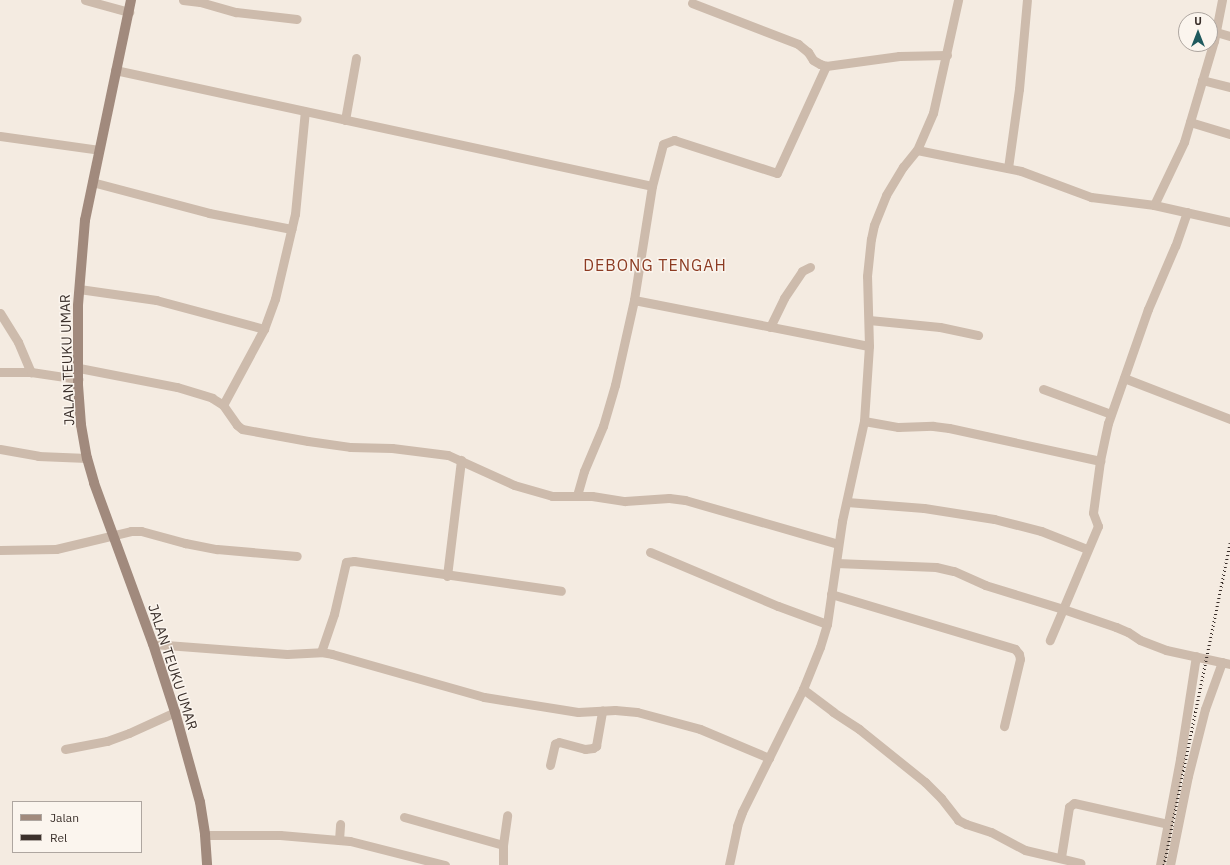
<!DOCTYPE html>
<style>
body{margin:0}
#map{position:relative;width:1230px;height:865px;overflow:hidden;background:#f4ebe1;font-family:"IBM Plex Sans",sans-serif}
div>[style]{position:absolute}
.street>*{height:9px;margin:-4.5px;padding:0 4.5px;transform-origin:4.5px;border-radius:4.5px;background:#cdbbac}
.secondary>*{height:10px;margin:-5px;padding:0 5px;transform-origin:5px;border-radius:5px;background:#a18a7d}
.rail>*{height:3px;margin-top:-1.5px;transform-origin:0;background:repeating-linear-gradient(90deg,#3b302b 0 1px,transparent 0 4px)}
span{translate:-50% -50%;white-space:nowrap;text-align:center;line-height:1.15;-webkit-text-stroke:3px #fbf5ee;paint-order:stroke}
.street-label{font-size:14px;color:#3b302b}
.quarter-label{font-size:16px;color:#8c3b22;letter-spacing:1px}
.legend{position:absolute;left:12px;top:801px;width:130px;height:52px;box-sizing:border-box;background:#fbf5ee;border:1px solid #aea6a0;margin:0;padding:5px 7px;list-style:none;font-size:12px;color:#3b302b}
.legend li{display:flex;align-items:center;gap:8px;height:20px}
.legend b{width:20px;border:1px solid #aea6a0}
.north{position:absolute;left:1178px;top:12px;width:40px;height:40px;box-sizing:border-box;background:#fbf5ee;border:1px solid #aea6a0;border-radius:50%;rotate:0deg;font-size:11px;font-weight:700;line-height:16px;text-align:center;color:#3b302b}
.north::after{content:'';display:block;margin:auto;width:14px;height:18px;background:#1f5a5e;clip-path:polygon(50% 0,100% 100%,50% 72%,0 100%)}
</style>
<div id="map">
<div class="street">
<div style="left:85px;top:0;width:46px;rotate:15.3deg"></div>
<div style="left:183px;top:0;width:17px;rotate:7deg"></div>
<div style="left:200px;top:2px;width:37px;rotate:16deg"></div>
<div style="left:236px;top:12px;width:61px;rotate:6.5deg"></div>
<div style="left:692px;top:3px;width:114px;rotate:21.1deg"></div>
<div style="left:798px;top:44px;width:13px;rotate:39deg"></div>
<div style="left:808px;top:52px;width:9px;rotate:58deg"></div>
<div style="left:813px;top:60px;width:8px;rotate:30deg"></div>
<div style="left:820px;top:64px;width:6px;rotate:18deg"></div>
<div style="left:826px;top:66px;width:74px;rotate:-7.8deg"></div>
<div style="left:899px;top:56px;width:48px;rotate:-1.2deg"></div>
<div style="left:1216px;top:32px;width:15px;rotate:16deg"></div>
<div style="left:115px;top:70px;width:549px;rotate:12.19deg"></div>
<div style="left:652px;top:186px;width:115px;rotate:99deg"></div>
<div style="left:634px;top:300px;width:87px;rotate:102.6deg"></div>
<div style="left:615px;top:385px;width:43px;rotate:106.3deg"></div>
<div style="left:603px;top:426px;width:49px;rotate:112.9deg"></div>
<div style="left:584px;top:471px;width:26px;rotate:106deg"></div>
<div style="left:1202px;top:80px;width:29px;rotate:14deg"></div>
<div style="left:345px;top:120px;width:63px;rotate:-79.9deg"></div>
<div style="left:1190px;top:122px;width:42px;rotate:16.7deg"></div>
<div style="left:0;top:136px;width:100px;rotate:8deg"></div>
<div style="left:917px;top:150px;width:106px;rotate:11.4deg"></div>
<div style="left:1021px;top:171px;width:75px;rotate:20.4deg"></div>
<div style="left:1091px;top:197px;width:64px;rotate:7.2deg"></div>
<div style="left:1154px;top:205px;width:78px;rotate:12.6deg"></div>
<div style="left:1008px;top:168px;width:80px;rotate:-82.1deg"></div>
<div style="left:1019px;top:89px;width:89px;rotate:-84.9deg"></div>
<div style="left:92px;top:182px;width:121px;rotate:14.8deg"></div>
<div style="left:209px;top:213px;width:84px;rotate:11deg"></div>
<div style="left:652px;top:186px;width:43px;rotate:-75.3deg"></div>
<div style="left:663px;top:144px;width:12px;rotate:-20deg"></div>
<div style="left:674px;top:140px;width:108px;rotate:17.8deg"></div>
<div style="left:777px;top:173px;width:118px;rotate:-65.4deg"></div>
<div style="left:1154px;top:205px;width:70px;rotate:-64.5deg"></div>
<div style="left:1184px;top:142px;width:105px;rotate:-73.5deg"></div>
<div style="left:1214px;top:41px;width:42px;rotate:-79deg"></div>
<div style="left:1187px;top:212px;width:36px;rotate:109deg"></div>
<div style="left:1175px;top:246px;width:69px;rotate:113.2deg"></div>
<div style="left:1148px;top:309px;width:121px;rotate:109.3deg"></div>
<div style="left:1108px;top:423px;width:39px;rotate:102deg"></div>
<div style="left:1100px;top:461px;width:52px;rotate:97.7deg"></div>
<div style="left:1093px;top:513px;width:14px;rotate:69deg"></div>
<div style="left:1098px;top:526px;width:90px;rotate:112.9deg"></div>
<div style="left:1063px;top:609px;width:56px;rotate:18.8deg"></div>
<div style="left:1116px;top:627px;width:13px;rotate:23deg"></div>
<div style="left:1128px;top:632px;width:14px;rotate:34deg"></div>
<div style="left:1140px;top:640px;width:28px;rotate:21deg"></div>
<div style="left:1166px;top:650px;width:66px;rotate:12.3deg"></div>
<div style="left:79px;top:289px;width:78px;rotate:8.1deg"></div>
<div style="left:156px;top:300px;width:112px;rotate:15deg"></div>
<div style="left:634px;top:300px;width:239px;rotate:11.1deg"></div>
<div style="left:0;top:313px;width:34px;rotate:58deg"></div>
<div style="left:18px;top:342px;width:33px;rotate:67deg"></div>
<div style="left:869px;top:320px;width:71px;rotate:5.6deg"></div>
<div style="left:940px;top:327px;width:39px;rotate:12deg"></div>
<div style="left:770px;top:327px;width:32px;rotate:-64deg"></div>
<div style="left:784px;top:298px;width:32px;rotate:-56deg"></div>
<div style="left:802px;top:271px;width:9px;rotate:-27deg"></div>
<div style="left:79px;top:368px;width:100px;rotate:11deg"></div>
<div style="left:177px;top:387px;width:37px;rotate:17deg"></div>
<div style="left:212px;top:398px;width:13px;rotate:32deg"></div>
<div style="left:223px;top:405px;width:24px;rotate:55deg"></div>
<div style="left:237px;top:425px;width:6px;rotate:39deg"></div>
<div style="left:242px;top:429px;width:67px;rotate:10.3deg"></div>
<div style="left:308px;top:441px;width:42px;rotate:8.1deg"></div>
<div style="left:350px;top:447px;width:42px;rotate:1.4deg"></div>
<div style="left:392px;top:448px;width:56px;rotate:7.1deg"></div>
<div style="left:448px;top:455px;width:72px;rotate:24.4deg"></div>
<div style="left:514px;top:485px;width:40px;rotate:16deg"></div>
<div style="left:552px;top:496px;width:40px"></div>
<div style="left:592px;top:496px;width:33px;rotate:9deg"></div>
<div style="left:625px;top:501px;width:44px;rotate:-3.9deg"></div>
<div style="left:669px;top:498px;width:16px;rotate:7deg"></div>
<div style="left:685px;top:500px;width:159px;rotate:16deg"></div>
<div style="left:0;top:372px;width:31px"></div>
<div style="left:31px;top:372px;width:48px;rotate:8.5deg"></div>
<div style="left:1124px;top:378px;width:114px;rotate:21.1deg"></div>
<div style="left:1043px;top:389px;width:72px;rotate:20.2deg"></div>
<div style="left:223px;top:405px;width:86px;rotate:-61.7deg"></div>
<div style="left:264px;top:329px;width:32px;rotate:-70deg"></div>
<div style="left:275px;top:299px;width:87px;rotate:-76.8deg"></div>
<div style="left:295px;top:214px;width:103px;rotate:-84.5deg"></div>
<div style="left:864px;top:421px;width:35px;rotate:10deg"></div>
<div style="left:898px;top:427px;width:35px;rotate:-2deg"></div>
<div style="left:933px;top:426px;width:16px;rotate:7deg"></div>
<div style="left:949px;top:428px;width:155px;rotate:12.3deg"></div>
<div style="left:0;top:449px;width:39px;rotate:10deg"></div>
<div style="left:38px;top:456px;width:49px;rotate:2.3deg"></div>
<div style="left:847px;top:502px;width:77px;rotate:4.5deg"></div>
<div style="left:924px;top:508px;width:71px;rotate:8.9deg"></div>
<div style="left:994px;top:519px;width:49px;rotate:14.3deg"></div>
<div style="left:1041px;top:531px;width:49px;rotate:21.4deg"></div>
<div style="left:0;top:550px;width:56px;rotate:-1deg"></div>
<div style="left:56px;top:549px;width:77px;rotate:-13.5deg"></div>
<div style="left:131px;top:531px;width:10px"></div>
<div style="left:141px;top:531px;width:46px;rotate:15.3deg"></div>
<div style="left:185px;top:543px;width:33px;rotate:11deg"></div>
<div style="left:217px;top:549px;width:80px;rotate:5deg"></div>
<div style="left:650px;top:552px;width:139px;rotate:22.9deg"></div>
<div style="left:778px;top:606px;width:52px;rotate:20.2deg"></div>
<div style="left:836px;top:563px;width:100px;rotate:2.3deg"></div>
<div style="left:936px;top:567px;width:18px;rotate:13deg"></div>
<div style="left:954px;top:571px;width:34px;rotate:24deg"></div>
<div style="left:985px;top:585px;width:82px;rotate:17.1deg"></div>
<div style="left:1063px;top:609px;width:34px;rotate:113deg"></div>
<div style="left:447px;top:576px;width:117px;rotate:-83.1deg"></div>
<div style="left:831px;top:594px;width:192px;rotate:16.6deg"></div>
<div style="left:1015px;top:649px;width:6px;rotate:51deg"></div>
<div style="left:1019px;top:654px;width:5px;rotate:79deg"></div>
<div style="left:1020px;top:659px;width:69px;rotate:103.4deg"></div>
<div style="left:153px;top:644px;width:134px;rotate:4.3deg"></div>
<div style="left:287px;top:654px;width:34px;rotate:-3deg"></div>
<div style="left:321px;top:652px;width:11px;rotate:10deg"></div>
<div style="left:332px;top:654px;width:158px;rotate:15.8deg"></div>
<div style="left:484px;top:697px;width:95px;rotate:9.1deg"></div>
<div style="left:578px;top:712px;width:37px;rotate:-3deg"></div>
<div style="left:615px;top:710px;width:22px;rotate:5deg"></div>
<div style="left:637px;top:712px;width:65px;rotate:15.1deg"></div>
<div style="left:700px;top:729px;width:75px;rotate:22.8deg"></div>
<div style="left:321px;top:652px;width:40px;rotate:-71.1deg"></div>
<div style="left:334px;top:614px;width:53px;rotate:-77deg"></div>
<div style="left:346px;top:562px;width:8px;rotate:-7deg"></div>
<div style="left:354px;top:561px;width:209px;rotate:8.2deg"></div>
<div style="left:803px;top:689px;width:38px;rotate:37deg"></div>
<div style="left:833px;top:712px;width:31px;rotate:33deg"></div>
<div style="left:859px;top:729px;width:85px;rotate:38.8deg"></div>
<div style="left:925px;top:782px;width:23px;rotate:45deg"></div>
<div style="left:941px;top:798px;width:28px;rotate:52deg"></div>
<div style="left:958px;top:820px;width:9px;rotate:27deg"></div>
<div style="left:966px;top:824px;width:26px;rotate:18deg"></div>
<div style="left:991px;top:832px;width:38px;rotate:28deg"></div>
<div style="left:1025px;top:850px;width:57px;rotate:13.3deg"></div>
<div style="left:65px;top:749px;width:43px;rotate:-10.8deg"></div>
<div style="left:107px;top:741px;width:23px;rotate:-20deg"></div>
<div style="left:129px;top:733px;width:51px;rotate:-24.5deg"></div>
<div style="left:550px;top:765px;width:22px;rotate:-77deg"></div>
<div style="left:555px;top:744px;width:4px;rotate:-27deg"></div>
<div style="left:559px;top:742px;width:27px;rotate:15deg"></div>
<div style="left:585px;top:749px;width:8px;rotate:-7deg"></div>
<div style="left:593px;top:748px;width:4px;rotate:-34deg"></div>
<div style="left:596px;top:746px;width:36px;rotate:-80deg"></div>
<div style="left:404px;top:817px;width:103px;rotate:15.8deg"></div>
<div style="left:205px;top:835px;width:75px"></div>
<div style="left:280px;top:835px;width:70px;rotate:4.9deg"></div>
<div style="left:350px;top:841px;width:98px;rotate:14.2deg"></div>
<div style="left:339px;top:840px;width:16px;rotate:-86deg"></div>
<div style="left:1061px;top:857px;width:51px;rotate:-80.9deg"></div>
<div style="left:1069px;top:807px;width:6px;rotate:-39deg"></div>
<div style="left:1074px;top:803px;width:96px;rotate:12.6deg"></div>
<div style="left:503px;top:865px;width:20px;rotate:-90deg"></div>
<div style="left:503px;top:845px;width:30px;rotate:-82deg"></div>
<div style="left:729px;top:865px;width:40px;rotate:-78deg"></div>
<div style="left:737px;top:826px;width:15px;rotate:-70deg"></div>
<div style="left:742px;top:812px;width:137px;rotate:-63.6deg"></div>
<div style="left:803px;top:689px;width:45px;rotate:-68deg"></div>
<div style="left:820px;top:647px;width:24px;rotate:-73deg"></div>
<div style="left:827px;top:624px;width:104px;rotate:-81.7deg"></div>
<div style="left:842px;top:521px;width:102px;rotate:-77.6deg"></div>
<div style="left:864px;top:421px;width:75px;rotate:-86.2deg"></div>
<div style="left:869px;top:346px;width:70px;rotate:-91.6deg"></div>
<div style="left:867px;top:276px;width:37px;rotate:-84deg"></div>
<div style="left:871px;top:239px;width:14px;rotate:-78deg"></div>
<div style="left:874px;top:225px;width:32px;rotate:-68deg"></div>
<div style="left:886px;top:195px;width:33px;rotate:-59deg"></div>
<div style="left:903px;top:167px;width:22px;rotate:-51deg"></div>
<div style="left:917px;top:150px;width:40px;rotate:-66.6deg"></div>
<div style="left:933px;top:113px;width:116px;rotate:-77.5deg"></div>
<div style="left:1160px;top:865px;width:108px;rotate:-79.3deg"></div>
<div style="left:1180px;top:759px;width:104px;rotate:-81.2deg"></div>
<div style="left:1170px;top:865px;width:91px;rotate:-78.6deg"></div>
<div style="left:1188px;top:776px;width:69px;rotate:-75.8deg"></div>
<div style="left:1205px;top:709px;width:50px;rotate:-70.1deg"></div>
</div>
<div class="secondary">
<div style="left:131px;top:0;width:225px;rotate:101.8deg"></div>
<div style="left:85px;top:220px;width:86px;rotate:94.7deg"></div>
<div style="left:78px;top:306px;width:79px;rotate:90deg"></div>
<div style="left:78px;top:385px;width:40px;rotate:85.7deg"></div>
<div style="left:81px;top:425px;width:34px;rotate:80deg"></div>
<div style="left:87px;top:458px;width:26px;rotate:74deg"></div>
<div style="left:94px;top:483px;width:171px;rotate:69.9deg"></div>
<div style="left:153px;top:644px;width:71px;rotate:72.1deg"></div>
<div style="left:175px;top:712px;width:93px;rotate:74.5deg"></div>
<div style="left:200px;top:802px;width:33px;rotate:81deg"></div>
<div style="left:205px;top:835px;width:30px;rotate:86deg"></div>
</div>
<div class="rail">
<div style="left:1164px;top:865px;width:329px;rotate:-78.4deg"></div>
</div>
<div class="street-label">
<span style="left:67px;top:360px;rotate:-92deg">JALAN TEUKU UMAR</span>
<span style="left:173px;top:667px;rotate:72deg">JALAN TEUKU UMAR</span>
</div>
<div class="quarter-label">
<span style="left:655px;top:265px">DEBONG TENGAH</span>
</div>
<ul class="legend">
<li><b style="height:5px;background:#a18a7d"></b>Jalan</li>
<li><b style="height:5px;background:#3b302b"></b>Rel</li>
</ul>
<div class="north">U</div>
</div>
